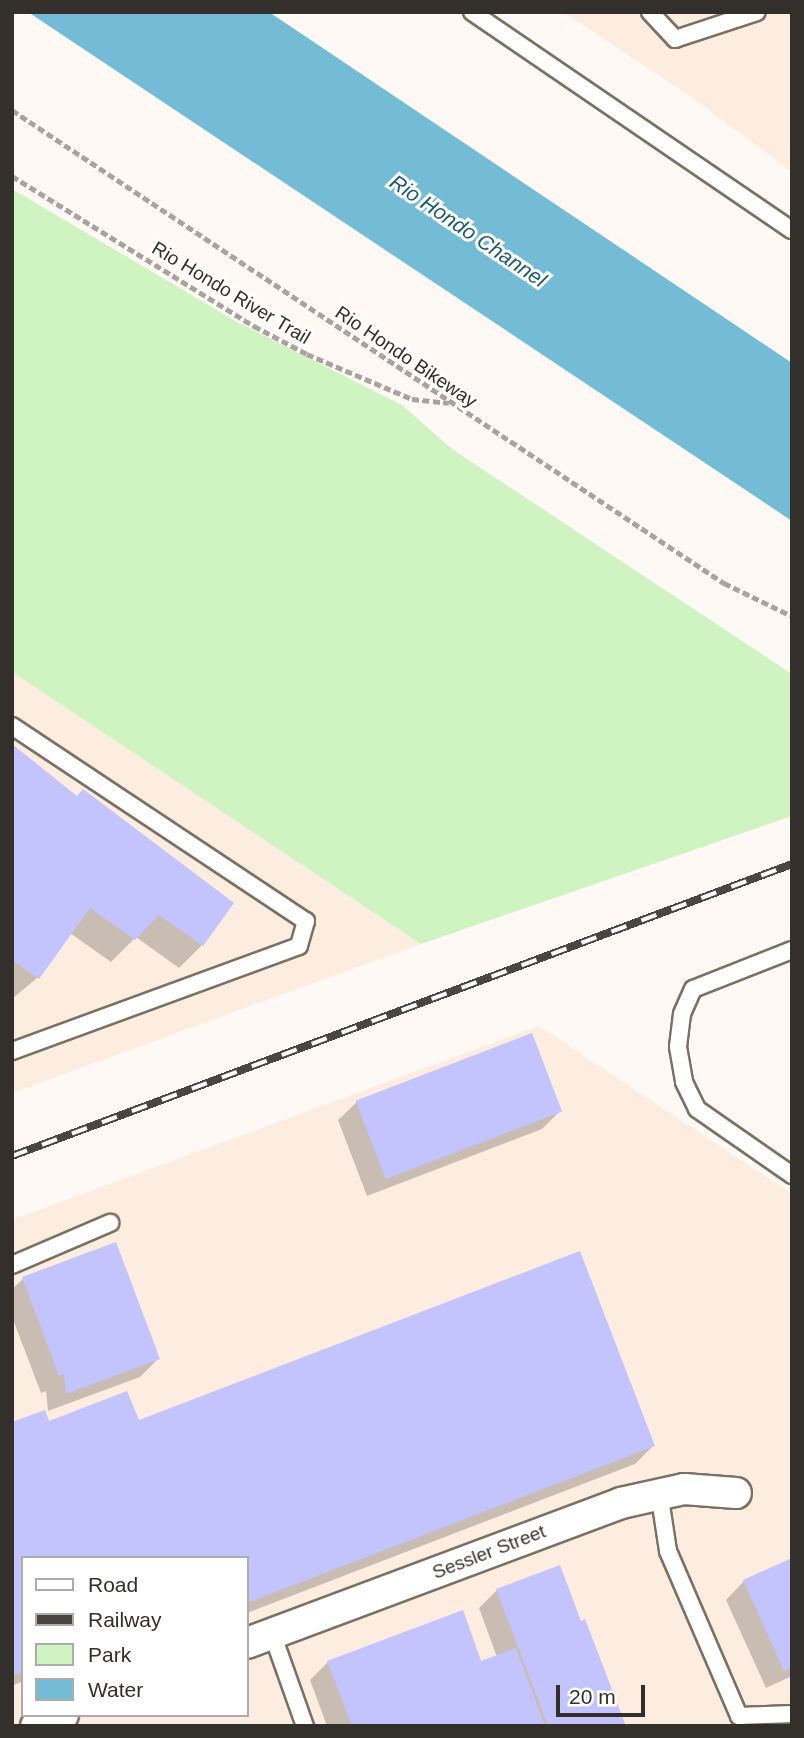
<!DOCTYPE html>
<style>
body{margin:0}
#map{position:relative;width:804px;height:1738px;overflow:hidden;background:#fef9f4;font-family:Arial,sans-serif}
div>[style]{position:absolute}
.industrial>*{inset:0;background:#fcede0}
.green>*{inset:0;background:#cff4c2}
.water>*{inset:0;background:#74bcd6}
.shadow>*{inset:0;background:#0003}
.building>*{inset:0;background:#c3c3fe;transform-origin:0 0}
.path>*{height:4.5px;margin-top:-2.25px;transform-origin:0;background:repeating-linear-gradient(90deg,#a7a39e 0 7px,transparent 0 10.5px)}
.roads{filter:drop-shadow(2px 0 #7a7165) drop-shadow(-2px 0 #7a7165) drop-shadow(0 2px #7a7165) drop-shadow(0 -2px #7a7165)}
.service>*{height:16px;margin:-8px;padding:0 8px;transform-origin:8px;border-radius:8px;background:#fff}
.minor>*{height:30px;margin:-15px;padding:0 15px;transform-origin:15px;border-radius:15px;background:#fff}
.rail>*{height:8px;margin-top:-4px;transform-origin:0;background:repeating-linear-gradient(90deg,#fff 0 16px,#494541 0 32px);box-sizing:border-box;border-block:2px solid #494541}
span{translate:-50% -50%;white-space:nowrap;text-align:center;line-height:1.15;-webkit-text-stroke:6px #fff;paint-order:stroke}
.street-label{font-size:19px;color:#332f2b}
.water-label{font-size:21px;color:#1f596c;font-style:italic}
.frame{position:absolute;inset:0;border:14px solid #332f2b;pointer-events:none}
.legend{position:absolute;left:21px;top:1556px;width:228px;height:161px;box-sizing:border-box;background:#fff;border:2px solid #adacaa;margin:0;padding:9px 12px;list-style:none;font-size:21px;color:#332f2b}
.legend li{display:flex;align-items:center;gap:14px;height:35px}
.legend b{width:35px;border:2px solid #adacaa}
.scale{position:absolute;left:556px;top:1685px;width:89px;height:32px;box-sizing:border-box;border:4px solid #332f2b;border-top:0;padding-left:9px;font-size:21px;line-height:24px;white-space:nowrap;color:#332f2b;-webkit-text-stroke:5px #fff;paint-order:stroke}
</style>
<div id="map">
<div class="industrial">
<div style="clip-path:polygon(563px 12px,792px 12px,792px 172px,687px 94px)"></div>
<div style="clip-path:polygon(12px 672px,421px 944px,12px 1093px)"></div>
<div style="clip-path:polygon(evenodd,539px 1026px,792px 1194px,792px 1726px,12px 1726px,12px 1220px,539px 1026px,23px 1558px,247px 1558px,247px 1715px,23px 1715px,23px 1558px)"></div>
</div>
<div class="green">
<div style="clip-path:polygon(12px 189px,239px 323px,402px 405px,452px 449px,792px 674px,792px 816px,421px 944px,12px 672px)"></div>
</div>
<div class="water">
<div style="clip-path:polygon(28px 12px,269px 12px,792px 363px,792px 521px)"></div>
</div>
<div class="shadow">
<div style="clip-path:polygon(12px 749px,202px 945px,179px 968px,136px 937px,111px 962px,70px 933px,37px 978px,12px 999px)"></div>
<div style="clip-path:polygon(357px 1102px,560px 1111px,542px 1129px,367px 1196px,338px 1120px)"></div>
<div style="clip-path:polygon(23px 1279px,158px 1359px,140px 1377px,48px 1411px,46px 1391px,41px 1393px,12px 1317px,12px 1289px)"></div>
<div style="clip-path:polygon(138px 1423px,653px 1446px,635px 1464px,247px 1613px,247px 1558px,23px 1558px,23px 1681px,12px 1686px,12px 1424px)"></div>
<div style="clip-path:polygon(792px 1560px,792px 1676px,766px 1688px,726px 1600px,744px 1581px)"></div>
<div style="clip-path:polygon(497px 1590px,623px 1726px,327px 1726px,310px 1680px,328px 1662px,480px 1663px,497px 1657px,479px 1608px)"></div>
</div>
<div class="building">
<div style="clip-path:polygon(12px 744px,77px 796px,83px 789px,234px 903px,203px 946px,159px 915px,135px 940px,90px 908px,39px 979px,12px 960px)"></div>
<div style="left:532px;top:1033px;width:84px;height:189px;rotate:69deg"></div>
<div style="clip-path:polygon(116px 1242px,160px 1359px,66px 1394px,64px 1374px,59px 1376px,22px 1277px)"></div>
<div style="clip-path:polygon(580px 1251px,655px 1446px,247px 1603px,247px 1558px,23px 1558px,23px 1672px,12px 1676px,12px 1422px,45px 1410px,49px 1421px,127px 1391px,139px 1420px)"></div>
<div style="clip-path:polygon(792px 1558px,792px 1668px,784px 1671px,743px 1580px)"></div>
<div style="clip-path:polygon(560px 1565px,581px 1621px,585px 1619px,626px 1726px,548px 1726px,496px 1589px)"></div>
<div style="clip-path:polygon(463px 1610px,481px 1661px,516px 1648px,545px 1726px,352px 1726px,327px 1661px)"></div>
</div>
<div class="path">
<div style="left:12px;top:110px;width:855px;rotate:33.6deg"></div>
<div style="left:724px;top:583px;width:76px;rotate:25.9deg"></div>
<div style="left:12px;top:176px;width:285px;rotate:31.8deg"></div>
<div style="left:254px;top:326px;width:60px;rotate:27.8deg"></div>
<div style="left:307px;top:354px;width:114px;rotate:23.2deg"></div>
<div style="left:412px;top:399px;width:37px;rotate:6deg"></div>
</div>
<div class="roads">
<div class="service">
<div style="left:472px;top:12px;width:387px;rotate:34.3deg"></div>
<div style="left:650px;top:12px;width:37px;rotate:47deg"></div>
<div style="left:675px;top:39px;width:86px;rotate:-18.2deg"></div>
<div style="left:12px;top:726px;width:353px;rotate:33.6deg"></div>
<div style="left:306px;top:921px;width:26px;rotate:106deg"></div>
<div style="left:299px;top:946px;width:306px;rotate:159.9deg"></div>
<div style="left:792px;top:950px;width:106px;rotate:158.5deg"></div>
<div style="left:693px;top:989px;width:27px;rotate:114deg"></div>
<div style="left:682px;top:1014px;width:33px;rotate:97deg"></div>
<div style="left:678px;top:1047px;width:36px;rotate:80deg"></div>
<div style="left:684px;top:1082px;width:30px;rotate:64deg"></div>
<div style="left:697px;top:1109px;width:116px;rotate:34.8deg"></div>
<div style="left:12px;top:1265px;width:107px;rotate:-23.2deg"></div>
<div style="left:659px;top:1492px;width:60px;rotate:81.3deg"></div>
<div style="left:668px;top:1551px;width:180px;rotate:66.7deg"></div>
<div style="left:739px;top:1716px;width:53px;rotate:-2.2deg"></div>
<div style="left:272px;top:1633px;width:99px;rotate:70.5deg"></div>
</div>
<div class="minor">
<div style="left:247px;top:1643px;width:399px;rotate:-20.5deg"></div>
<div style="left:621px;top:1503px;width:65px;rotate:-12.5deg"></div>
<div style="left:684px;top:1489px;width:52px;rotate:4.4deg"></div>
<div style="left:36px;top:1726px;width:29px;rotate:-22deg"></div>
</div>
</div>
<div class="rail">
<div style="left:12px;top:1156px;width:833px;rotate:-20.52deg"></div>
</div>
<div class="street-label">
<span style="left:231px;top:293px;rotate:31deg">Rio Hondo River Trail</span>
<span style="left:406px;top:357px;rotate:34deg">Rio Hondo Bikeway</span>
<span style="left:489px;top:1552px;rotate:-21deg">Sessler Street</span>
</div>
<div class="water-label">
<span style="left:468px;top:231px;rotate:34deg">Rio Hondo Channel</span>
</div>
<div class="frame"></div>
<ul class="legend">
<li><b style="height:9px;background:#fff"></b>Road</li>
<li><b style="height:9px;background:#494541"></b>Railway</li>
<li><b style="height:19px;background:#cff4c2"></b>Park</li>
<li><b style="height:19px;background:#74bcd6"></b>Water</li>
</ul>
<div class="scale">20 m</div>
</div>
